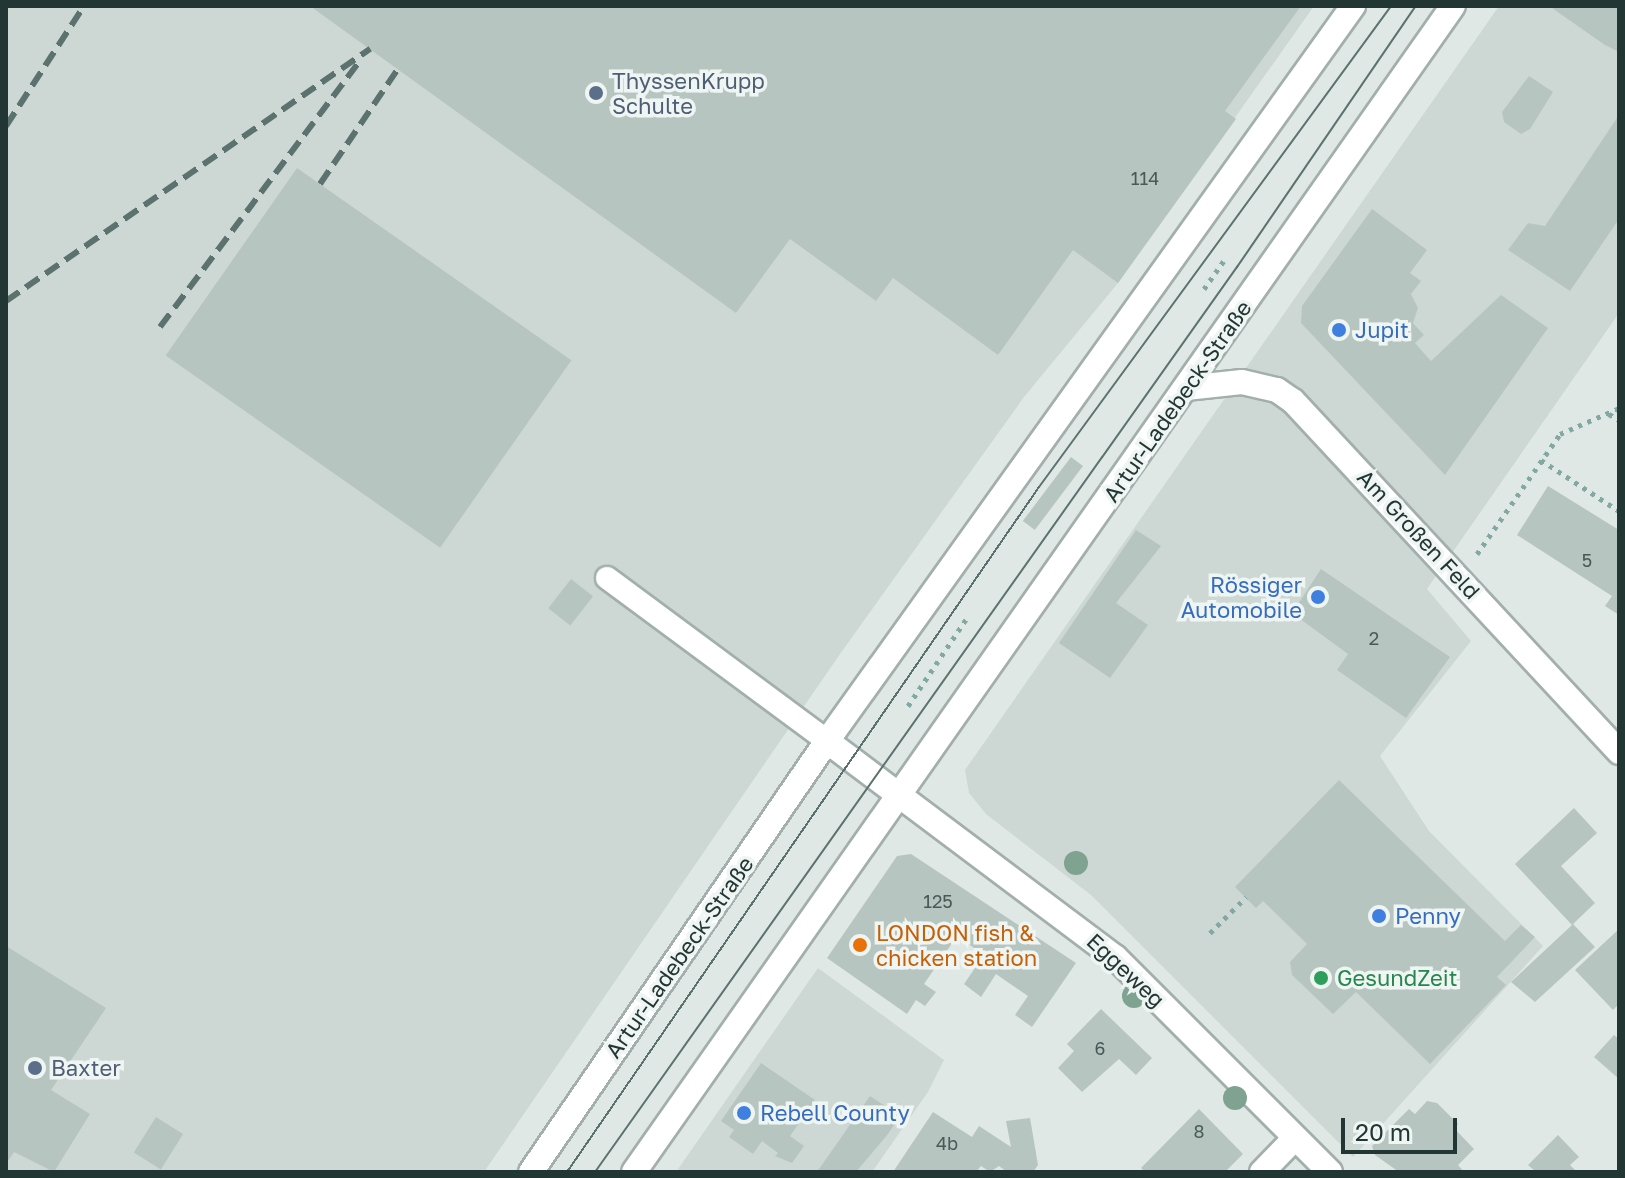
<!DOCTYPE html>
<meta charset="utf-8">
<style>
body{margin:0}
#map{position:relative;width:1625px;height:1178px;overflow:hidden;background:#dfe8e5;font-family:"Golos Text",sans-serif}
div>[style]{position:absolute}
.built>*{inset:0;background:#cdd8d4}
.building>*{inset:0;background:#b7c5c1;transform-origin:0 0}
.path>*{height:5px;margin-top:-2.5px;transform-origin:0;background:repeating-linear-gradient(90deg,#82a9a1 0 4px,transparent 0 10px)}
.roads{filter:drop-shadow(2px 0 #a3afac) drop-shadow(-2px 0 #a3afac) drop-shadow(0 2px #a3afac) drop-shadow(0 -2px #a3afac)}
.lane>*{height:22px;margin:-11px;padding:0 11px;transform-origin:11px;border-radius:11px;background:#fff}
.street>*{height:24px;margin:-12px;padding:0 12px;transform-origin:12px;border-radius:12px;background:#fff}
.secondary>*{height:24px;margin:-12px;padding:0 12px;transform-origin:12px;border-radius:12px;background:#fff}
.tram>*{height:2px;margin:-1px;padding:0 1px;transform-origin:1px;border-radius:1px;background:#5c726f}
.rail>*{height:6px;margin-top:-3px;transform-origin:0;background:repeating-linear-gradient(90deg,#5c726f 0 16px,transparent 0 24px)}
.trees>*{width:24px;height:24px;margin:-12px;border-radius:50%;background:#7fa291}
.dots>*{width:22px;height:22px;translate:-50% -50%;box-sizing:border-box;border:4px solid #eef5f3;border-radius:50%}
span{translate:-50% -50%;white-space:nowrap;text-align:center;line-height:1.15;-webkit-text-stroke:7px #eef5f3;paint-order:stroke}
.number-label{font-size:18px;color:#475a56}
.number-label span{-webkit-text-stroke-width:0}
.service-label{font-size:22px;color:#4e5e75}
.left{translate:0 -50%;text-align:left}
.shop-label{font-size:22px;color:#366cbe}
.right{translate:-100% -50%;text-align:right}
.street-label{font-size:22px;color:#223633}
.food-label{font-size:22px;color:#c56008}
.leisure-label{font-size:22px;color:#27864d}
.frame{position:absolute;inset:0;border:8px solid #223633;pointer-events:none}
.scale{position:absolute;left:1341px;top:1118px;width:116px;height:36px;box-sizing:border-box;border:4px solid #223633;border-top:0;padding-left:10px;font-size:24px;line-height:28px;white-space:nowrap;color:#223633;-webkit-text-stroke:6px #eef5f3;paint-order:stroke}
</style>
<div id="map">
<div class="built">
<div style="clip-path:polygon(6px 6px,1314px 6px,1118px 283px,1024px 397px,840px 654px,484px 1172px,6px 1172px)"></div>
<div style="clip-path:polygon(1499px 6px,1619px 6px,1619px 313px,1427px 589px,1471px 641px,1380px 756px,1429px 831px,1543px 946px,1353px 1157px,1091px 895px,986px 814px,969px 793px,965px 770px)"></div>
<div style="clip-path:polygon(818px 968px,944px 1060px,928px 1092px,872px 1172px,676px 1172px)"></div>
</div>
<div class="building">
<div style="clip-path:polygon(310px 6px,1301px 6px,1225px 111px,1236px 119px,1118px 283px,1073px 250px,998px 355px,893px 278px,876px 301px,790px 239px,736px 313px)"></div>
<div style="clip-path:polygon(1549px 6px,1619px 6px,1619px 52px,1605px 45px)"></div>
<div style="clip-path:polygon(1529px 76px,1553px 92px,1530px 129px,1521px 134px,1504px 122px,1502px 112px)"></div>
<div style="clip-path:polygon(1619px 115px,1619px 219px,1570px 291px,1508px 250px,1528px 223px,1545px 226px)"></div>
<div style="left:297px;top:168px;width:335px;height:229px;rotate:35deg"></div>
<div style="clip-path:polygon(1372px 209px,1427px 250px,1410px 273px,1421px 281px,1411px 294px,1418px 308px,1413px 323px,1424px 335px,1415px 343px,1431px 361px,1501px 295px,1548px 328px,1445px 475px,1301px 323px,1302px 306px)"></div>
<div style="left:1071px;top:457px;width:15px;height:80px;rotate:37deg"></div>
<div style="clip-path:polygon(1548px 486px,1619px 530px,1619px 615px,1605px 606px,1612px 596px,1517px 535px)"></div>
<div style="clip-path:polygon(1136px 530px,1161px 546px,1116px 603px,1148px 625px,1110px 678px,1059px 643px)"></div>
<div style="clip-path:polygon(1321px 569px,1450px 657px,1406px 718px,1337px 670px,1348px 654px,1292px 613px)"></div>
<div style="left:571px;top:579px;width:28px;height:37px;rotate:38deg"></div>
<div style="clip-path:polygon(1339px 780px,1505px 941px,1521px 925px,1535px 937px,1497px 977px,1506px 985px,1430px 1064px,1356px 992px,1333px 1014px,1292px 975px,1290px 962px,1307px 944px,1263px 901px,1256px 908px,1235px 887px)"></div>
<div style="clip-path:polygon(1574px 808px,1597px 833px,1561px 866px,1595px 903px,1573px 924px,1595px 947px,1535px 1002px,1511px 982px,1572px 925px,1515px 864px)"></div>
<div style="clip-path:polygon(911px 854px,1076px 963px,1032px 1027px,1015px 1015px,1028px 996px,996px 974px,981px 997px,964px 984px,984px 955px,957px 936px,924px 984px,936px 992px,925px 1006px,916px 1000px,907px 1014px,827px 958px,897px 856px)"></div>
<div style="clip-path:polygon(1619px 929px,1619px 1004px,1613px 1010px,1575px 970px)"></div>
<div style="clip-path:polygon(6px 946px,106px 1008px,51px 1090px,90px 1114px,54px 1172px,14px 1152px,6px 1164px)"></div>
<div style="clip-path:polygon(1101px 1009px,1152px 1058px,1136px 1075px,1119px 1059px,1082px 1092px,1058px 1068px,1074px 1051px,1067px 1044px)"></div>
<div style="clip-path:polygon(1614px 1035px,1619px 1039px,1619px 1079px,1594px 1057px)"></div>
<div style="clip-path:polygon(761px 1063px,815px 1100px,790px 1136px,804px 1146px,792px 1163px,775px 1156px,778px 1153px,762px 1141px,753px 1154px,729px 1137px,734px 1130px,721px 1121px)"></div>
<div style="clip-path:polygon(870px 1096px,900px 1116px,888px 1134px,856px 1172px,817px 1172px)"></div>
<div style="clip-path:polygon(1427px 1101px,1437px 1103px,1458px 1124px,1454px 1128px,1474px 1149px,1458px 1165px,1464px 1172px,1399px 1172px,1375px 1155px,1372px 1146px,1409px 1109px,1415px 1114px)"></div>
<div style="clip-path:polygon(1199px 1109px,1243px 1154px,1225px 1172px,1145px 1172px,1141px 1168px)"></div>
<div style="clip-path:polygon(933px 1112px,972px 1137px,979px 1126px,1011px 1147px,1006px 1121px,1030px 1118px,1038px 1165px,1033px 1172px,1007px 1172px,999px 1166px,990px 1172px,981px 1166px,976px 1172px,893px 1172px)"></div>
<div style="left:156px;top:1117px;width:32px;height:42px;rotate:32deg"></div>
<div style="clip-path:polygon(1558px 1135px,1579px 1157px,1570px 1165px,1577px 1172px,1536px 1172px,1528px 1165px)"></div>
</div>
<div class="path">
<div style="left:1204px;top:289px;width:37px;rotate:-55deg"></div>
<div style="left:1609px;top:414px;width:12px;rotate:31deg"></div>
<div style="left:1541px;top:460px;width:93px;rotate:33.2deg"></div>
<div style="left:1477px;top:554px;width:146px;rotate:-55.3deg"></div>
<div style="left:1560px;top:434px;width:64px;rotate:-23.8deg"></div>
<div style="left:908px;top:706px;width:106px;rotate:-56.2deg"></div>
<div style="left:1210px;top:933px;width:51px;rotate:-45deg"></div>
</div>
<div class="roads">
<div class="lane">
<div style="left:607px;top:578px;width:274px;rotate:36.5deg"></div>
</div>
<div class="street">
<div style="left:1186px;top:388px;width:56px;rotate:-6.1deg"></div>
<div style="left:1242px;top:382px;width:36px;rotate:13deg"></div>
<div style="left:1277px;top:390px;width:19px;rotate:35deg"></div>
<div style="left:1293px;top:401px;width:479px;rotate:47.1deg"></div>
<div style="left:827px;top:741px;width:360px;rotate:36.9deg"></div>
<div style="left:1115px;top:957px;width:304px;rotate:45deg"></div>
<div style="left:1262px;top:1172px;width:47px;rotate:-45.9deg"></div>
</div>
<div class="secondary">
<div style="left:531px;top:1172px;width:523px;rotate:-55.52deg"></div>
<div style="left:827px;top:741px;width:904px;rotate:-54.41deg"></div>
<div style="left:634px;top:1172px;width:1425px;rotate:-54.92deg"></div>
</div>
</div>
<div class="tram">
<div style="left:567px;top:1172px;width:832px;rotate:-55.43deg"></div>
<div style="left:1039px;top:487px;width:596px;rotate:-53.8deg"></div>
<div style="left:595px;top:1172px;width:1110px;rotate:-54.65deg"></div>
<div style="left:1237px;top:267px;width:316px;rotate:-55.6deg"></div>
</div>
<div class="rail">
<div style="left:6px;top:126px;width:143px;rotate:-57deg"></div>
<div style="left:320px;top:184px;width:139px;rotate:-55.9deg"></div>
<div style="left:6px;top:301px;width:443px;rotate:-34.7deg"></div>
<div style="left:160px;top:327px;width:333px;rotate:-53.1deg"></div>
</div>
<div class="trees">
<div style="left:1076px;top:863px"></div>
<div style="left:1134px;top:996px"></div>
<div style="left:1235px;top:1098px"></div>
</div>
<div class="dots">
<div style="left:596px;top:93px;background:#5c6f8a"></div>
<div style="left:1339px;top:330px;background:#3f7fe0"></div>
<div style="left:1318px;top:597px;background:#3f7fe0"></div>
<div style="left:1379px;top:916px;background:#3f7fe0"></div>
<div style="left:860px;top:945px;background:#e8710a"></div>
<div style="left:1321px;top:978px;background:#2e9e5b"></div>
<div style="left:35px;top:1068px;background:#5c6f8a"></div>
<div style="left:744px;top:1113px;background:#3f7fe0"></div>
</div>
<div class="number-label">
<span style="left:1145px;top:178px">114</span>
<span style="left:1587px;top:560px">5</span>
<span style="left:1374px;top:638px">2</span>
<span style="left:938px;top:901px">125</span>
<span style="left:1100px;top:1048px">6</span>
<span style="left:1199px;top:1131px">8</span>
<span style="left:947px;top:1143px">4b</span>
</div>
<div class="service-label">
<span class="left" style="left:612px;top:93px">ThyssenKrupp<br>Schulte</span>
<span class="left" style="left:51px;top:1068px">Baxter</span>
</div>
<div class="shop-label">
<span class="left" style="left:1355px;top:330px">Jupit</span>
<span class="right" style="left:1302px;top:597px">Rössiger<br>Automobile</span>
<span class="left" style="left:1395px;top:916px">Penny</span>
<span class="left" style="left:760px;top:1113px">Rebell County</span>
</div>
<div class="street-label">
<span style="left:1177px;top:401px;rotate:-55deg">Artur-Ladebeck-Straße</span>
<span style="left:1419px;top:534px;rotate:47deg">Am Großen Feld</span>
<span style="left:679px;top:957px;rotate:-55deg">Artur-Ladebeck-Straße</span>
<span style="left:1126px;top:970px;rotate:43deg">Eggeweg</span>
</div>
<div class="food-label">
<span class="left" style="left:876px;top:945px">LONDON fish &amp;<br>chicken station</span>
</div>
<div class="leisure-label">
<span class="left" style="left:1337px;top:978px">GesundZeit</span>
</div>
<div class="frame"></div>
<div class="scale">20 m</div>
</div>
